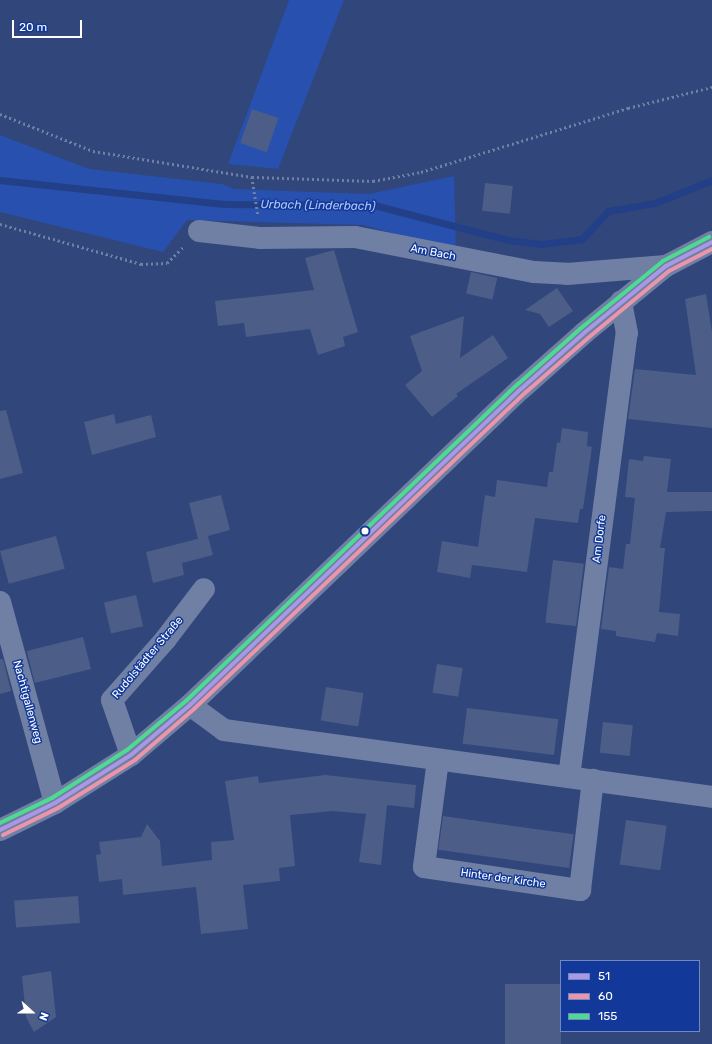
<!DOCTYPE html>
<meta charset="utf-8">
<style>
body{margin:0}
#map{position:relative;width:712px;height:1044px;overflow:hidden;background:#31467a;font-family:Rubik,sans-serif}
div>[style]{position:absolute}
.green>*{inset:0;background:#2750af}
.stream>*{height:7px;margin:-3.5px;padding:0 3.5px;transform-origin:3.5px;border-radius:3.5px;background:#233f87}
.building>*{inset:0;background:#4c5e87;transform-origin:0 0}
.path>*{height:2.5px;margin-top:-1.25px;transform-origin:0;background:repeating-linear-gradient(90deg,#707fa4 0 2px,transparent 0 5px)}
.minor>*{height:22px;margin:-11px;padding:0 11px;transform-origin:11px;border-radius:11px;background:#707fa4}
.bus-1>*{height:4px;margin:-2px;padding:0 2px;transform-origin:2px;border-radius:2px;background:#a998e6}
.bus-2>*{height:4px;margin:-2px;padding:0 2px;transform-origin:2px;border-radius:2px;background:#ea95ab}
.bus-3>*{height:4px;margin:-2px;padding:0 2px;transform-origin:2px;border-radius:2px;background:#4ddb92}
.dots>*{width:11px;height:11px;translate:-50% -50%;box-sizing:border-box;border:2px solid #123999;border-radius:50%}
span{translate:-50% -50%;white-space:nowrap;text-align:center;line-height:1.15;-webkit-text-stroke:3px #123999;paint-order:stroke}
.street-label{font-size:11px;color:#fff}
.water-label{font-size:12px;color:#b1c7fa;font-style:italic}
.legend{position:absolute;left:560px;top:960px;width:140px;height:72px;box-sizing:border-box;background:#123999;border:1px solid #7188c2;margin:0;padding:5px 7px;list-style:none;font-size:12px;color:#fff}
.legend li{display:flex;align-items:center;gap:8px;height:20px}
.legend b{width:20px;border:1px solid #7188c2}
.north{position:absolute;left:12px;top:992px;width:40px;height:40px;-webkit-text-stroke:3px #123999;paint-order:stroke;rotate:111deg;font-size:11px;font-weight:700;line-height:16px;text-align:center;color:#fff}
.north::after{content:'';display:block;margin:auto;width:14px;height:18px;background:#fff;clip-path:polygon(50% 0,100% 100%,50% 72%,0 100%)}
.scale{position:absolute;left:12px;top:20px;width:70px;height:18px;box-sizing:border-box;border:2px solid #fff;border-top:0;padding-left:5px;font-size:12px;line-height:14px;white-space:nowrap;color:#fff;-webkit-text-stroke:3px #123999;paint-order:stroke}
</style>
<div id="map">
<div class="green">
<div style="clip-path:polygon(289px 0,344px 0,278px 169px,228px 164px)"></div>
<div style="clip-path:polygon(0 135px,89px 169px,222px 184px,234px 189px,369px 194px,454px 176px,456px 251px,363px 225px,187px 220px,163px 252px,0 212px)"></div>
</div>
<div class="stream">
<div style="left:0;top:180px;width:225px;rotate:6.1deg"></div>
<div style="left:224px;top:204px;width:150px;rotate:0.4deg"></div>
<div style="left:374px;top:205px;width:138px;rotate:14.6deg"></div>
<div style="left:508px;top:240px;width:33px;rotate:7deg"></div>
<div style="left:541px;top:244px;width:41px;rotate:-7deg"></div>
<div style="left:582px;top:239px;width:38px;rotate:-47deg"></div>
<div style="left:608px;top:211px;width:48px;rotate:-9.7deg"></div>
<div style="left:655px;top:203px;width:61px;rotate:-22deg"></div>
</div>
<div class="building">
<div style="left:252px;top:109px;width:28px;height:36px;rotate:19deg"></div>
<div style="left:485px;top:183px;width:28px;height:28px;rotate:6deg"></div>
<div style="clip-path:polygon(334px 250px,358px 332px,343px 337px,345px 346px,318px 355px,310px 329px,246px 337px,244px 323px,218px 326px,215px 301px,314px 290px,305px 258px)"></div>
<div style="left:471px;top:272px;width:27px;height:22px;rotate:13deg"></div>
<div style="clip-path:polygon(557px 288px,573px 311px,549px 327px,540px 314px,525px 310px)"></div>
<div style="clip-path:polygon(706px 294px,712px 332px,712px 428px,628px 419px,635px 369px,696px 375px,685px 299px)"></div>
<div style="clip-path:polygon(464px 316px,460px 358px,493px 335px,508px 358px,456px 394px,458px 396px,432px 417px,405px 385px,422px 371px,410px 336px)"></div>
<div style="clip-path:polygon(6px 410px,23px 473px,0 479px,0 411px)"></div>
<div style="clip-path:polygon(114px 414px,116px 424px,151px 415px,156px 437px,92px 455px,84px 422px)"></div>
<div style="clip-path:polygon(562px 428px,588px 432px,587px 446px,592px 447px,583px 509px,580px 509px,578px 523px,535px 518px,527px 572px,472px 565px,470px 578px,437px 572px,442px 541px,478px 547px,485px 495px,495px 497px,497px 480px,547px 487px,549px 472px,553px 472px,557px 442px,560px 443px)"></div>
<div style="clip-path:polygon(644px 456px,671px 459px,667px 492px,712px 492px,712px 511px,666px 512px,660px 548px,665px 548px,659px 612px,680px 614px,678px 636px,657px 633px,655px 642px,616px 636px,616px 631px,601px 629px,609px 567px,623px 569px,626px 544px,630px 544px,635px 498px,625px 497px,629px 459px,643px 461px)"></div>
<div style="clip-path:polygon(221px 495px,230px 530px,208px 536px,213px 555px,182px 563px,184px 575px,153px 583px,146px 552px,205px 537px,198px 539px,189px 503px)"></div>
<div style="left:56px;top:536px;width:34px;height:58px;rotate:75deg"></div>
<div style="left:553px;top:560px;width:31px;height:63px;rotate:7deg"></div>
<div style="left:136px;top:595px;width:32px;height:33px;rotate:77deg"></div>
<div style="left:83px;top:637px;width:33px;height:58px;rotate:76deg"></div>
<div style="clip-path:polygon(0 659px,3px 659px,11px 691px,0 694px)"></div>
<div style="left:437px;top:664px;width:26px;height:29px;rotate:9deg"></div>
<div style="left:326px;top:687px;width:38px;height:34px;rotate:9deg"></div>
<div style="left:467px;top:708px;width:92px;height:36px;rotate:7deg"></div>
<div style="left:603px;top:722px;width:30px;height:31px;rotate:6deg"></div>
<div style="clip-path:polygon(325px 775px,416px 785px,414px 808px,387px 805px,381px 865px,359px 862px,366px 814px,333px 811px,290px 815px,295px 866px,279px 868px,280px 881px,243px 885px,248px 929px,201px 934px,196px 887px,123px 895px,122px 879px,99px 882px,96px 855px,101px 854px,99px 842px,141px 837px,147px 824px,160px 841px,162px 866px,212px 860px,211px 842px,234px 840px,225px 781px,258px 776px,259px 783px)"></div>
<div style="left:443px;top:816px;width:132px;height:34px;rotate:8deg"></div>
<div style="left:626px;top:820px;width:41px;height:45px;rotate:8deg"></div>
<div style="left:78px;top:896px;width:27px;height:64px;rotate:86deg"></div>
<div style="clip-path:polygon(51px 971px,56px 1017px,34px 1032px,26px 1017px,22px 976px)"></div>
<div style="left:505px;top:984px;width:56px;height:60px"></div>
</div>
<div class="path">
<div style="left:0;top:114px;width:100px;rotate:21.7deg"></div>
<div style="left:93px;top:151px;width:161px;rotate:9.3deg"></div>
<div style="left:252px;top:177px;width:121px;rotate:1.9deg"></div>
<div style="left:373px;top:181px;width:49px;rotate:-10.6deg"></div>
<div style="left:421px;top:172px;width:217px;rotate:-17.2deg"></div>
<div style="left:628px;top:108px;width:87px;rotate:-14deg"></div>
<div style="left:252px;top:177px;width:38px;rotate:81deg"></div>
<div style="left:0;top:224px;width:147px;rotate:15.8deg"></div>
<div style="left:141px;top:264px;width:26px;rotate:-2deg"></div>
<div style="left:167px;top:263px;width:23px;rotate:-45deg"></div>
</div>
<div class="minor">
<div style="left:199px;top:231px;width:61px;rotate:6.5deg"></div>
<div style="left:260px;top:238px;width:95px;rotate:-0.6deg"></div>
<div style="left:355px;top:237px;width:182px;rotate:11.1deg"></div>
<div style="left:534px;top:272px;width:33px;rotate:3deg"></div>
<div style="left:567px;top:274px;width:99px;rotate:-4.6deg"></div>
<div style="left:0;top:602px;width:208px;rotate:74.7deg"></div>
<div style="left:190px;top:705px;width:42px;rotate:36.3deg"></div>
<div style="left:224px;top:730px;width:493px;rotate:7.8deg"></div>
<div style="left:131px;top:755px;width:58px;rotate:-109.1deg"></div>
<div style="left:112px;top:700px;width:80px;rotate:-48.5deg"></div>
<div style="left:165px;top:640px;width:64px;rotate:-52.6deg"></div>
<div style="left:438px;top:760px;width:108px;rotate:97.5deg"></div>
<div style="left:424px;top:867px;width:158px;rotate:8.4deg"></div>
<div style="left:580px;top:890px;width:111px;rotate:-83.3deg"></div>
<div style="left:569px;top:777px;width:448px;rotate:-82.6deg"></div>
<div style="left:627px;top:333px;width:32px;rotate:-101deg"></div>
<div style="left:0;top:830px;width:61px;rotate:-26.1deg"></div>
<div style="left:55px;top:803px;width:90px;rotate:-32.3deg"></div>
<div style="left:131px;top:755px;width:77px;rotate:-40.3deg"></div>
<div style="left:190px;top:705px;width:458px;rotate:-43.7deg"></div>
<div style="left:521px;top:389px;width:84px;rotate:-41.6deg"></div>
<div style="left:584px;top:333px;width:106px;rotate:-39.3deg"></div>
<div style="left:666px;top:266px;width:52px;rotate:-27.6deg"></div>
</div>
<div class="bus-1">
<div style="left:0;top:830px;width:61px;rotate:-26.1deg"></div>
<div style="left:55px;top:803px;width:90px;rotate:-32.3deg"></div>
<div style="left:131px;top:755px;width:77px;rotate:-40.3deg"></div>
<div style="left:190px;top:705px;width:458px;rotate:-43.7deg"></div>
<div style="left:521px;top:389px;width:84px;rotate:-41.6deg"></div>
<div style="left:584px;top:333px;width:106px;rotate:-39.3deg"></div>
<div style="left:666px;top:266px;width:52px;rotate:-27.6deg"></div>
</div>
<div class="bus-2">
<div style="left:3px;top:835px;width:61px;rotate:-26.1deg"></div>
<div style="left:58px;top:808px;width:91px;rotate:-31.9deg"></div>
<div style="left:135px;top:760px;width:78px;rotate:-40.8deg"></div>
<div style="left:194px;top:709px;width:458px;rotate:-43.7deg"></div>
<div style="left:525px;top:393px;width:84px;rotate:-41.1deg"></div>
<div style="left:588px;top:338px;width:105px;rotate:-39.6deg"></div>
<div style="left:669px;top:271px;width:48px;rotate:-27.1deg"></div>
</div>
<div class="bus-3">
<div style="left:0;top:823px;width:58px;rotate:-25.7deg"></div>
<div style="left:52px;top:798px;width:89px;rotate:-32.6deg"></div>
<div style="left:127px;top:750px;width:77px;rotate:-39.7deg"></div>
<div style="left:186px;top:701px;width:458px;rotate:-43.7deg"></div>
<div style="left:517px;top:385px;width:84px;rotate:-41.6deg"></div>
<div style="left:580px;top:329px;width:107px;rotate:-39.3deg"></div>
<div style="left:663px;top:261px;width:52px;rotate:-27.6deg"></div>
</div>
<div class="dots">
<div style="left:365px;top:531px;background:#fff"></div>
</div>
<div class="street-label">
<span style="left:433px;top:253px;rotate:11deg">Am Bach</span>
<span style="left:600px;top:539px;rotate:-83deg">Am Dorfe</span>
<span style="left:148px;top:658px;rotate:-50deg">Rudolstädter Straße</span>
<span style="left:27px;top:702px;rotate:75deg">Nachtigallenweg</span>
<span style="left:503px;top:879px;rotate:8deg">Hinter der Kirche</span>
</div>
<div class="water-label">
<span style="left:318px;top:206px;rotate:1deg">Urbach (Linderbach)</span>
</div>
<ul class="legend">
<li><b style="height:5px;background:#a998e6"></b>51</li>
<li><b style="height:5px;background:#ea95ab"></b>60</li>
<li><b style="height:5px;background:#4ddb92"></b>155</li>
</ul>
<div class="north">N</div>
<div class="scale">20 m</div>
</div>
